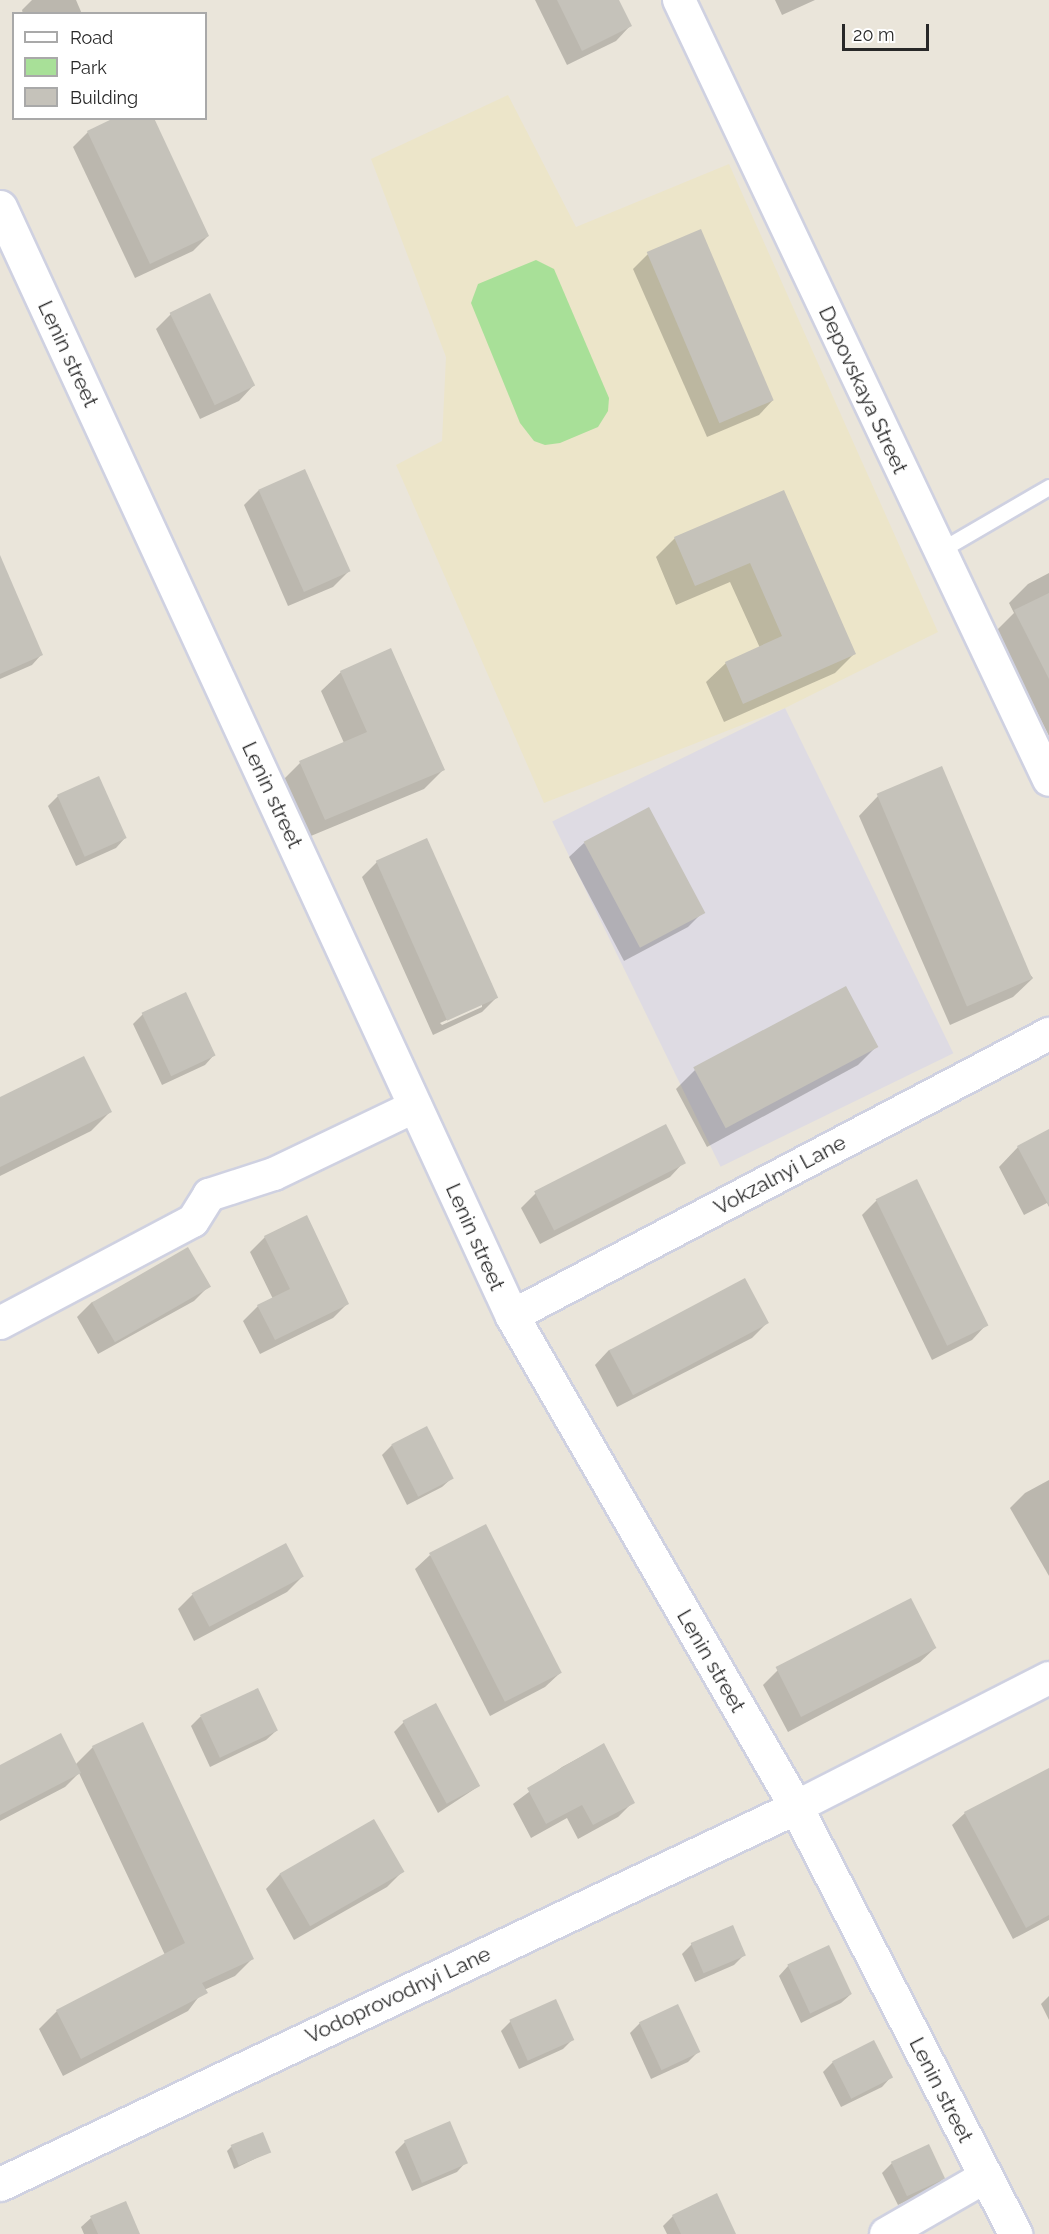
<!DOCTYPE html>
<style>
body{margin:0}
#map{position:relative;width:1049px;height:2234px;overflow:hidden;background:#eae5da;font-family:Raleway,sans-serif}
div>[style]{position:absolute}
.industrial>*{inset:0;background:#dedbe3;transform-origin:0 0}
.education>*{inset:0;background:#ece5c9}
.green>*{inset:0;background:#a8e098}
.shadow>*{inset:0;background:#0003}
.building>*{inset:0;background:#c5c2ba;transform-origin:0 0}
.roads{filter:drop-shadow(2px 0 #cfd1e1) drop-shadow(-2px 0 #cfd1e1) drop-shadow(0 2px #cfd1e1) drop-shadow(0 -2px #cfd1e1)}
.lane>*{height:15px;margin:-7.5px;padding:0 7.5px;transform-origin:7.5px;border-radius:7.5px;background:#fff}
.street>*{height:32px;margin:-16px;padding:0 16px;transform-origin:16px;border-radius:16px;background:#fff}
.secondary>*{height:33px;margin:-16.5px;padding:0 16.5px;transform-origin:16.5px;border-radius:16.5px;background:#fff}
span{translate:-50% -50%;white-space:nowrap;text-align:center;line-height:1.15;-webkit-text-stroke:5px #fff;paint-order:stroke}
.street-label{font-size:21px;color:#282828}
.legend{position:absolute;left:12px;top:12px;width:195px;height:108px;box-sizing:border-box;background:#fff;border:2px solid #a9a9a9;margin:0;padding:8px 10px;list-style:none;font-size:18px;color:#282828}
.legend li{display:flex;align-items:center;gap:12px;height:30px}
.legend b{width:30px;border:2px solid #a9a9a9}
.scale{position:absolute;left:842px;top:24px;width:87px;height:27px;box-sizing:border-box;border:3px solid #282828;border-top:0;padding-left:8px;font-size:18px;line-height:21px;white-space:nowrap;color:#282828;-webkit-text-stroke:4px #fff;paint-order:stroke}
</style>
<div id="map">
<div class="industrial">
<div style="left:785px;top:708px;width:384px;height:259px;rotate:64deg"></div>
</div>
<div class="education">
<div style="clip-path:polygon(508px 95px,576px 227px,729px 164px,938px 632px,785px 708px,544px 803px,396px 465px,442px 441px,446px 357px,371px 159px)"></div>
</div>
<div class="green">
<div style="clip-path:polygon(536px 260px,554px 269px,609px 398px,608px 411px,598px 427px,560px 443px,545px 445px,534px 441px,520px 423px,471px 303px,478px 284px)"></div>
</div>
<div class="shadow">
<div style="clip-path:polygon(32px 0,76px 0,82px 14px,23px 14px,22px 10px)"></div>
<div style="clip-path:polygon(535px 0,617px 0,630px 26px,616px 41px,567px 65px)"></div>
<div style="clip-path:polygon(775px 0,815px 0,782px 15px)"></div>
<div style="clip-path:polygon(88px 132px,208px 236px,193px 251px,135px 278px,73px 147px)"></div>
<div style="clip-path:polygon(648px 254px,773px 400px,759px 415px,707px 437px,633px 269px)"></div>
<div style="clip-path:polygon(171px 314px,253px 386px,239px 401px,200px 419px,156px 329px)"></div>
<div style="clip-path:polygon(259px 490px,348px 572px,333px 587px,288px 606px,244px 505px)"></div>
<div style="clip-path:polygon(783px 492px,854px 654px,835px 673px,724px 722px,706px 682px,726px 663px,760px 648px,730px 582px,676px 605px,656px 557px,675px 538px)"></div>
<div style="clip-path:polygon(1049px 573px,1049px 736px,996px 631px,1014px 613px,1009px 603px,1028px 584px)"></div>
<div style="clip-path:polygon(0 599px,41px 655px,32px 665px,0 679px)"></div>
<div style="clip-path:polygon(341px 672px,443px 770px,424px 789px,306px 838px,281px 782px,300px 763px,344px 743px,321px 691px)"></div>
<div style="clip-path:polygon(58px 796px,125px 838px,116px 848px,76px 866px,48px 806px)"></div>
<div style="clip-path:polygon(878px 796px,1033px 978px,1013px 997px,950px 1025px,859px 816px)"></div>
<div style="clip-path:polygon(584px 843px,703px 912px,688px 927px,624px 961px,569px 857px)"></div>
<div style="clip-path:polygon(evenodd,377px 862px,497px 997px,482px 1012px,433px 1035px,362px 877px,377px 862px,482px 1004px,482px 1007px,442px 1025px,440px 1023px,482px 1004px)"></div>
<div style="clip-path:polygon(143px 1014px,214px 1055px,205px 1065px,162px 1085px,133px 1024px)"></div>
<div style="clip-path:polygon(877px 1046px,858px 1065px,707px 1147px,676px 1089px,695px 1070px)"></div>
<div style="clip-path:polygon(0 1099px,110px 1112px,91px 1131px,0 1176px)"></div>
<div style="clip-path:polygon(1049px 1131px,1049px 1207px,1047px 1203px,1024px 1215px,999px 1167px,1018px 1147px)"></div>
<div style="clip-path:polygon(684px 1162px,670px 1177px,540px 1244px,521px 1208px,536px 1193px)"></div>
<div style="clip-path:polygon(916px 1181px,986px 1325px,972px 1340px,932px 1360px,862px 1215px,876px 1201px)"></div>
<div style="clip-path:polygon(265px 1237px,348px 1303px,333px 1318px,260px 1354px,243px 1321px,258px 1306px,273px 1299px,250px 1252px)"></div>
<div style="clip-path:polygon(209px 1286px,194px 1301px,98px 1354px,77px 1317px,92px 1302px)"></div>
<div style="clip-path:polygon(767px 1323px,752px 1338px,617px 1407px,595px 1365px,609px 1350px)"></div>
<div style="clip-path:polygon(392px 1445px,452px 1478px,442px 1487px,407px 1505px,382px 1455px)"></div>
<div style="clip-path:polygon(1049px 1480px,1049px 1576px,1010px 1508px,1025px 1493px)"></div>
<div style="clip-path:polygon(430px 1555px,560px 1673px,545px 1687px,490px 1716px,415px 1569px)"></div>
<div style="clip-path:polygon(302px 1577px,287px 1592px,194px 1641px,178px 1609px,192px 1595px)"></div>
<div style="clip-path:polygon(935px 1648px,920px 1662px,788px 1732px,763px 1685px,778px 1670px)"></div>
<div style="clip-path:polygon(257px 1690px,276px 1731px,266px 1740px,210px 1767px,191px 1726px,200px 1717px)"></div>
<div style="clip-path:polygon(404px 1722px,479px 1786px,438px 1813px,394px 1732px)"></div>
<div style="clip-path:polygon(603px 1745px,633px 1802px,618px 1817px,578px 1839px,567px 1818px,531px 1838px,513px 1804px,562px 1767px)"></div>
<div style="clip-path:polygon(93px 1747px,253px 1958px,235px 1976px,204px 1990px,188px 2011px,63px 2076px,39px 2029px,57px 2011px,165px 1955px,79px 1773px,65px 1787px,0 1821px,0 1767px,75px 1765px)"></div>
<div style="clip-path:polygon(1049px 1769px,1049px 1920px,1013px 1939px,952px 1825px,965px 1813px)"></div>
<div style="clip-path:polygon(402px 1872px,387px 1887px,294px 1940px,266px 1889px,280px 1874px)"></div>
<div style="clip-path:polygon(692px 1944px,744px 1955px,734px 1965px,695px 1982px,682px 1954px)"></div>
<div style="clip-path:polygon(828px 1947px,851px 1994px,841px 2003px,801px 2023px,779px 1976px,788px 1966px)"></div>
<div style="clip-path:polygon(1049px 1996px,1049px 2020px,1041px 2004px)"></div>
<div style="clip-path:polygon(677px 2006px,698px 2052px,688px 2062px,651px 2079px,630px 2033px,640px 2023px)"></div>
<div style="clip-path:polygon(511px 2021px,573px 2039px,563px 2049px,519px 2069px,501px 2031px)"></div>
<div style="clip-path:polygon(833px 2062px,891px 2077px,882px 2087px,841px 2107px,823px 2072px)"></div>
<div style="clip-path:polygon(405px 2142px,466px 2162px,457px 2172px,412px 2191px,395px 2152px)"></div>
<div style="clip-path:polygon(231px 2147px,269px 2152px,234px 2169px,227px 2151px)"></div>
<div style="clip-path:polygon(892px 2163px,944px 2178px,934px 2188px,898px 2205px,882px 2173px)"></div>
<div style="clip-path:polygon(673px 2216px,734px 2234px,667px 2234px,663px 2226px)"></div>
<div style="clip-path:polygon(91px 2218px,133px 2234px,84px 2234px,81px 2227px)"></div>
</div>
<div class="building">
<div style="clip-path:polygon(557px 0,619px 0,632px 26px,582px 51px)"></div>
<div style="clip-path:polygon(114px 118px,154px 118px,209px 236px,150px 264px,87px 131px)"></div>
<div style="left:701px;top:229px;width:186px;height:59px;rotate:67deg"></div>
<div style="left:210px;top:293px;width:103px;height:45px;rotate:64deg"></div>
<div style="left:305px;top:469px;width:112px;height:51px;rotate:66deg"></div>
<div style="clip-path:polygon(784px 490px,856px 654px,743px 704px,725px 662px,782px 636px,750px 563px,695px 586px,674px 537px)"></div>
<div style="clip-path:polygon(0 555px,43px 655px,0 674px)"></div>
<div style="clip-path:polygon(1049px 593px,1049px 679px,1014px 610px)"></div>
<div style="clip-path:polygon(391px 648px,445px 770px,325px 820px,299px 761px,367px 732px,340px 671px)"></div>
<div style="left:942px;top:766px;width:231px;height:71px;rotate:67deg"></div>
<div style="left:99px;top:776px;width:68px;height:46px;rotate:66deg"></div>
<div style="left:649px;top:807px;width:120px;height:74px;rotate:62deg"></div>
<div style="left:427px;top:838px;width:175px;height:56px;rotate:66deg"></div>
<div style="left:846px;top:986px;width:69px;height:173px;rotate:62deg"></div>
<div style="left:186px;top:992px;width:70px;height:49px;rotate:65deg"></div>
<div style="clip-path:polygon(84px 1056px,112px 1112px,0 1167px,0 1097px)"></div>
<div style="left:666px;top:1124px;width:44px;height:148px;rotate:63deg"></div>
<div style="clip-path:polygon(1049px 1129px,1049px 1206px,1017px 1146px)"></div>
<div style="left:917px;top:1179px;width:163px;height:46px;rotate:64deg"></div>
<div style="clip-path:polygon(307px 1215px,349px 1304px,275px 1340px,257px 1305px,290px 1289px,264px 1236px)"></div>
<div style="left:188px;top:1247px;width:46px;height:111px;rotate:60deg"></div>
<div style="left:745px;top:1278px;width:51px;height:154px;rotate:62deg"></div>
<div style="left:427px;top:1426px;width:59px;height:40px;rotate:63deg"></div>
<div style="left:486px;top:1524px;width:167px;height:64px;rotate:63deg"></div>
<div style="left:286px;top:1543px;width:38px;height:107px;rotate:62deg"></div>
<div style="left:911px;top:1598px;width:56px;height:152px;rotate:63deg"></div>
<div style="left:258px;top:1688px;width:47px;height:64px;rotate:65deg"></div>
<div style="left:436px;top:1703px;width:94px;height:38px;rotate:62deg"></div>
<div style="clip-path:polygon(143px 1722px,254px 1959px,202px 1983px,208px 1993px,81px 2059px,56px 2010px,185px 1943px,92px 1746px)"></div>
<div style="clip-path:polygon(61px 1733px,81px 1773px,0 1815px,0 1765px)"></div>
<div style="clip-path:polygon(604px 1743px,635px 1803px,593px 1825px,582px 1805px,546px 1824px,527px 1788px)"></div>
<div style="clip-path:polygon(1049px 1768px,1049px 1915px,1026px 1928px,964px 1812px)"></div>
<div style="left:374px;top:1819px;width:61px;height:109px;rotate:60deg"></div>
<div style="left:733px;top:1925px;width:33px;height:46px;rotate:67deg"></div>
<div style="left:829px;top:1945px;width:54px;height:46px;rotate:65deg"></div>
<div style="left:556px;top:1999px;width:45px;height:51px;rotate:66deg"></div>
<div style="left:678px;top:2004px;width:53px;height:43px;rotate:65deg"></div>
<div style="left:874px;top:2040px;width:42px;height:47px;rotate:63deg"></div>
<div style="left:450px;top:2121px;width:46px;height:50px;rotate:67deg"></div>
<div style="left:263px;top:2132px;width:22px;height:35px;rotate:68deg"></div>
<div style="left:929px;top:2144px;width:38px;height:42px;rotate:65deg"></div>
<div style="clip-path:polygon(717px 2193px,736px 2234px,681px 2234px,672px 2215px)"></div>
<div style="clip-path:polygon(126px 2201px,140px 2234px,98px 2234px,90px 2216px)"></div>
</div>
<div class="roads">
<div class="lane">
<div style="left:939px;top:551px;width:127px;rotate:-30.2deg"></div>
</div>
<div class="street">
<div style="left:679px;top:0;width:863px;rotate:64.62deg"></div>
<div style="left:512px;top:1316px;width:607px;rotate:-27.71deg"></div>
<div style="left:0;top:1323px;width:218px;rotate:-27.9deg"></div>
<div style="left:193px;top:1221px;width:31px;rotate:-58deg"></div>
<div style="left:209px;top:1195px;width:68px;rotate:-17.9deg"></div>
<div style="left:274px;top:1174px;width:157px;rotate:-25.6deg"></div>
<div style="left:796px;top:1807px;width:284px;rotate:-27deg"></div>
<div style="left:886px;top:2234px;width:114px;rotate:-29.9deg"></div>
</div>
<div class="secondary">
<div style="left:0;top:207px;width:1221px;rotate:65.22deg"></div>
<div style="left:512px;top:1316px;width:567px;rotate:59.95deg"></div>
<div style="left:796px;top:1807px;width:480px;rotate:62.8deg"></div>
<div style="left:0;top:2184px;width:881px;rotate:-25.34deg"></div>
</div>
</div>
<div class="street-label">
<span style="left:68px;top:354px;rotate:65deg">Lenin street</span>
<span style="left:863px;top:390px;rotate:65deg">Depovskaya Street</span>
<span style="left:272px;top:795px;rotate:65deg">Lenin street</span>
<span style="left:780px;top:1175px;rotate:-28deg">Vokzalnyi Lane</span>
<span style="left:475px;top:1237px;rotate:66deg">Lenin street</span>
<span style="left:711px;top:1661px;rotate:60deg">Lenin street</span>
<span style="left:398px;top:1995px;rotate:-25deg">Vodoprovodnyi Lane</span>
<span style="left:941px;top:2090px;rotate:63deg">Lenin street</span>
</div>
<ul class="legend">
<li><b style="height:8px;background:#fff"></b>Road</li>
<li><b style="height:16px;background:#a8e098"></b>Park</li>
<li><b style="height:16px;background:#c5c2ba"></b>Building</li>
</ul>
<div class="scale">20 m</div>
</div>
